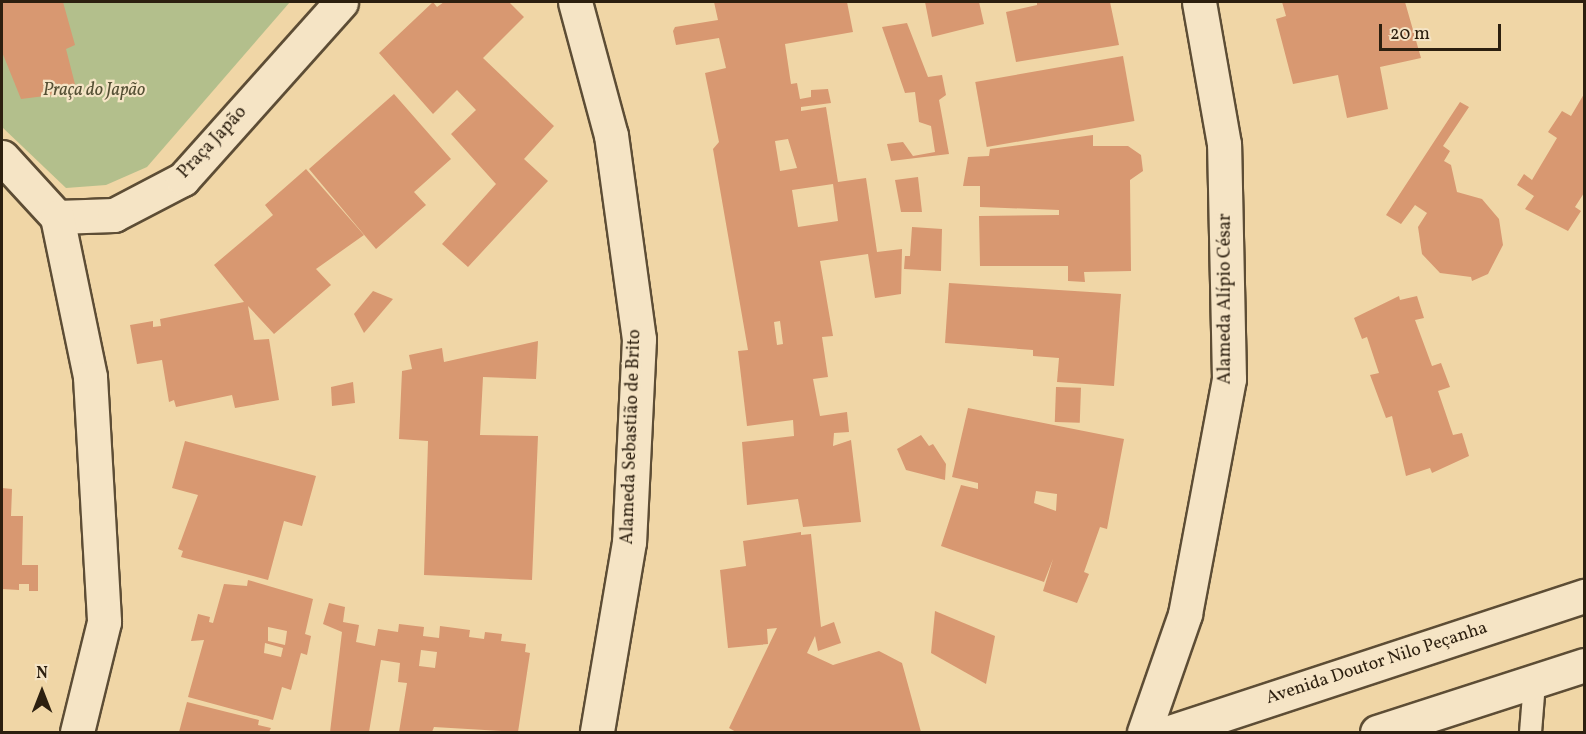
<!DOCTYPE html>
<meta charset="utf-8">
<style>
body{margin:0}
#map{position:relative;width:1586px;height:734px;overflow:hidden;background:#f0d6a6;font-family:Vollkorn,serif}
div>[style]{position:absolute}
.green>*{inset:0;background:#b3bf8c}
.building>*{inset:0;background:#d89871;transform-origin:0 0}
.roads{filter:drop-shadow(2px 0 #5d4d35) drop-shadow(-2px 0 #5d4d35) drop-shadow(0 2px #5d4d35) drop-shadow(0 -2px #5d4d35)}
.lane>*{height:21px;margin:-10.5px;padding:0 10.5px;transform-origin:10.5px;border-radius:10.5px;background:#f5e4c5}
.street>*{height:33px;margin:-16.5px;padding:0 16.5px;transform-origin:16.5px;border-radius:16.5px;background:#f5e4c5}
.secondary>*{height:33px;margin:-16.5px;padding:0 16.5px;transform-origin:16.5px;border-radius:16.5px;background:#f5e4c5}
span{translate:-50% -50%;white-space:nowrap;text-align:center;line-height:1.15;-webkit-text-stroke:4.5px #f5e4c5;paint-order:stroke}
.park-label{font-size:18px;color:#544f34;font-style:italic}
.street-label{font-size:18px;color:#2c1f0f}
.frame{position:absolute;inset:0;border:3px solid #2c1f0f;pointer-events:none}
.north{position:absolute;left:12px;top:662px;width:60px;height:60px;-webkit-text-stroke:4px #f5e4c5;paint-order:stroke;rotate:0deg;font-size:16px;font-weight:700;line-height:24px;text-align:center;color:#2c1f0f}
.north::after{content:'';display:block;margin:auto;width:21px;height:27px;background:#2c1f0f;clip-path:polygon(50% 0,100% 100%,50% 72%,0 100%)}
.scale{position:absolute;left:1379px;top:24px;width:122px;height:27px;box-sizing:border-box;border:3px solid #2c1f0f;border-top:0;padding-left:8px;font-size:18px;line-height:21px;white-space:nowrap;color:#2c1f0f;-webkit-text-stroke:4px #f5e4c5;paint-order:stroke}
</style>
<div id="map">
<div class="green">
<div style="clip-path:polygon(2px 2px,290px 2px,147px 167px,106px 185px,66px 188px,2px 127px)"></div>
</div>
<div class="building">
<div style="clip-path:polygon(2px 2px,63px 2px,75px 45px,66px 49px,77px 92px,21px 99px,2px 52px)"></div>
<div style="clip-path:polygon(433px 2px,437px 7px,444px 2px,509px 2px,524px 17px,483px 58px,554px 126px,524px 159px,548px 181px,468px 267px,442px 244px,496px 184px,451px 134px,476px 110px,457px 90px,433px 114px,379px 53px)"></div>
<div style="clip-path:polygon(evenodd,714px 2px,847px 2px,853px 32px,785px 44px,791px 84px,797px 83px,800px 99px,811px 97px,811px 90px,828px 89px,831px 103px,801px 107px,801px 111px,826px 107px,838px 182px,866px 178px,877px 252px,902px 249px,901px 294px,875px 298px,868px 254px,820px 261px,833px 336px,822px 337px,828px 377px,813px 379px,820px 416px,847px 412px,849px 432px,834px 433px,833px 446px,851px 440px,861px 522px,803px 527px,798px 499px,747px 505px,742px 442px,794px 436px,793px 420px,747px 426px,738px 351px,748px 350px,713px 149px,719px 142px,705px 73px,726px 68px,719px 38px,676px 45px,673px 31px,675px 27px,718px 20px,714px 2px,788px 139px,797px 168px,780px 171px,775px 141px,788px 139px,714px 2px,833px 184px,838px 221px,798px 227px,792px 190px,833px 184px,714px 2px,780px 321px,783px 344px,777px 345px,774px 322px,780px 321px)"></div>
<div style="clip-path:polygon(925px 2px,979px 2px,984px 24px,932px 37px)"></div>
<div style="clip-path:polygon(1037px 2px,1110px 2px,1119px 45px,1016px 62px,1006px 12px,1037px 5px)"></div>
<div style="clip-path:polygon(1282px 2px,1405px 2px,1421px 58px,1380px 67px,1388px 109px,1347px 118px,1338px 75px,1293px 84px,1276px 19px,1286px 16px)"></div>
<div style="clip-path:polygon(907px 23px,928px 77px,942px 75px,946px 95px,939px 100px,949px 154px,891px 161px,887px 144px,903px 142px,913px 156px,935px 152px,931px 126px,919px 122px,915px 92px,905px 93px,882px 27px)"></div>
<div style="left:1123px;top:56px;width:66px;height:150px;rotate:80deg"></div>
<div style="clip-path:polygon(394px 94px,451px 159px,414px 192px,426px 205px,376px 249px,309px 169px)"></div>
<div style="clip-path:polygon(1584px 94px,1584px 193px,1575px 207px,1581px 211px,1568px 231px,1525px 209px,1534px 196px,1517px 185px,1524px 174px,1532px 180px,1557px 138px,1548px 132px,1562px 111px,1571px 116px)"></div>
<div style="clip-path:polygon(1460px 102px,1469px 107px,1443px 146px,1450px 151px,1444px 161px,1451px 165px,1457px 192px,1482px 199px,1499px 219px,1503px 245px,1488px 274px,1472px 281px,1471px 277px,1440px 273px,1422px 254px,1418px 227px,1427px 213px,1415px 205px,1401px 224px,1386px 215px)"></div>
<div style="clip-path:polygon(1093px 135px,1093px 146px,1128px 146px,1141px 155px,1143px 171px,1130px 180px,1131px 271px,1084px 272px,1085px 282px,1068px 281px,1068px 266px,980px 266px,979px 216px,1059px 215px,1059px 210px,980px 207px,980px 186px,963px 186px,968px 157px,989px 156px,990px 149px)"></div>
<div style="clip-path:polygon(306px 169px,364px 235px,316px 269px,331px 285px,274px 334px,248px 306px,254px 340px,269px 339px,279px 400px,235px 408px,232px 395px,176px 407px,174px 400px,169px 402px,162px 360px,137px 364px,130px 325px,153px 321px,153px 327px,161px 326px,160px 319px,244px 302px,214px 265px,273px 215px,265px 205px)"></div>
<div style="clip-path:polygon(918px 177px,922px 212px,901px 212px,895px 180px)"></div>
<div style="clip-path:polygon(912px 227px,942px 229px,941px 271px,904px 269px,905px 256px,910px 256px)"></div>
<div style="clip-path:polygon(949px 283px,1121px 294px,1114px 386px,1057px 382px,1059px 358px,1033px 356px,1033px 350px,945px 343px)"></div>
<div style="clip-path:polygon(373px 291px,393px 299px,364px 333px,354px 314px)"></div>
<div style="clip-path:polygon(1399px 296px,1400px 300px,1417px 296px,1424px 318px,1415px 320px,1432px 366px,1441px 363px,1450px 387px,1438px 391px,1453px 435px,1462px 433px,1469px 456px,1432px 473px,1430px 468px,1406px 476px,1392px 416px,1386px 418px,1370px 375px,1379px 373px,1367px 337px,1362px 339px,1354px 318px)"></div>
<div style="clip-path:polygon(538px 341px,536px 379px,483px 377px,480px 435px,538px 436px,532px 580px,424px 575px,428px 441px,399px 439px,402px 371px,412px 369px,409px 355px,442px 348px,444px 362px)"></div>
<div style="clip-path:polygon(353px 382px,355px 403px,332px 406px,331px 387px)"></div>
<div style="left:1056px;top:387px;width:25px;height:35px;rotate:2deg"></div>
<div style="clip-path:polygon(evenodd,968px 408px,1124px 439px,1107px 529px,1100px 527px,1084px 572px,1089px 574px,1077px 603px,1043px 591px,1053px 559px,1044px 582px,941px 546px,961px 485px,978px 489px,978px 483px,952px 477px,968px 408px,1036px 491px,1057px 494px,1056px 511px,1034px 503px,1036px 491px)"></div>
<div style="clip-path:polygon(921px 435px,929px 446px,933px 444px,946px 464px,945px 480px,906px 470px,897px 449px)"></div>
<div style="clip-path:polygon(185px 441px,316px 476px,302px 526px,284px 521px,268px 580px,181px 557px,183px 551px,178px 549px,198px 495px,172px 488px)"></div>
<div style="clip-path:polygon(2px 488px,12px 489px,11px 516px,23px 516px,22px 565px,38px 565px,38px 591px,29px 591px,29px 584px,19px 584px,19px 590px,2px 589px)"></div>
<div style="clip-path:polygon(801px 532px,801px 535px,811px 534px,821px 627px,834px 622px,841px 643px,818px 651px,815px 636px,807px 653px,833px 665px,879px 651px,902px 663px,921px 732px,736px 732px,729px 728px,777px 628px,767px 629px,768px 644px,728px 648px,720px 570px,746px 566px,743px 541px)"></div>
<div style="clip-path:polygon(evenodd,248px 580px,313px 599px,305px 634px,311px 636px,307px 655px,301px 653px,291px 690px,282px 687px,273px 720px,188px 697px,204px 640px,191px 641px,198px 614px,210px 617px,209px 622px,213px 623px,224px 584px,247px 586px,248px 580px,268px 627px,287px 631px,285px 645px,268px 641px,268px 627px,248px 580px,265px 643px,283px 648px,281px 657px,264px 653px,265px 643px)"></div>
<div style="clip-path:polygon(evenodd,329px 603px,345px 607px,343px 622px,359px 625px,356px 642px,375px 646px,378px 629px,398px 632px,399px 624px,424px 627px,423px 636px,439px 638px,440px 626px,470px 630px,469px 637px,484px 639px,485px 632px,502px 634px,501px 641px,526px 644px,525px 652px,530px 653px,518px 732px,434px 727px,432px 732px,399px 732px,407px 683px,398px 682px,400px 663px,381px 660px,369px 732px,330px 732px,342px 632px,323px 624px,329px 603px,421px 650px,437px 652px,435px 668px,419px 666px,421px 650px)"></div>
<div style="clip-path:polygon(935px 611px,995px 636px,986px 684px,931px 653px)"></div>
<div style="clip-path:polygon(187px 702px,259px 720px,258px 725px,271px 728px,269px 732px,179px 732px)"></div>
</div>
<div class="roads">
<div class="lane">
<div style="left:1530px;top:732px;width:50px;rotate:-85.4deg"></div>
</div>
<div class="street">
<div style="left:575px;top:2px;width:138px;rotate:74.9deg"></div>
<div style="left:611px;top:135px;width:206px;rotate:82.2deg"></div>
<div style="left:639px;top:339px;width:203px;rotate:92.8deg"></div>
<div style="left:629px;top:542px;width:193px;rotate:99.6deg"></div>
<div style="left:57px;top:217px;width:57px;rotate:-2deg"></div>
<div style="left:114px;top:215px;width:78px;rotate:-27.6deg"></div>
<div style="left:183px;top:179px;width:237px;rotate:-48.2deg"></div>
<div style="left:1144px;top:732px;width:125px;rotate:-70.8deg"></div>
<div style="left:1185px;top:614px;width:239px;rotate:-79.4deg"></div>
<div style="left:1229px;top:379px;width:235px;rotate:-91.2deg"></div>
<div style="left:1224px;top:144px;width:144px;rotate:-100deg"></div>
</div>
<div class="secondary">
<div style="left:2px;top:157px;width:81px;rotate:47.5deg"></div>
<div style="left:57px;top:217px;width:163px;rotate:78.3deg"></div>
<div style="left:90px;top:377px;width:245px;rotate:86.7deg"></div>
<div style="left:104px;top:622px;width:113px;rotate:103.8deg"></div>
<div style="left:1170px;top:732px;width:436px;rotate:-18.2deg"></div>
<div style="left:1377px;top:732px;width:218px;rotate:-17.9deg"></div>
</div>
</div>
<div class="park-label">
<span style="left:94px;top:91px">Praça do Japão</span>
</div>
<div class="street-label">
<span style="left:213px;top:143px;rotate:-47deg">Praça Japão</span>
<span style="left:1226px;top:299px;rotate:-90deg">Alameda Alípio César</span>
<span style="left:632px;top:437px;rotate:-88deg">Alameda Sebastião de Brito</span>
<span style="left:1377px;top:664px;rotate:-18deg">Avenida Doutor Nilo Peçanha</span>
</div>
<div class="frame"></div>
<div class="north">N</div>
<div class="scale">20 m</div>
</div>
